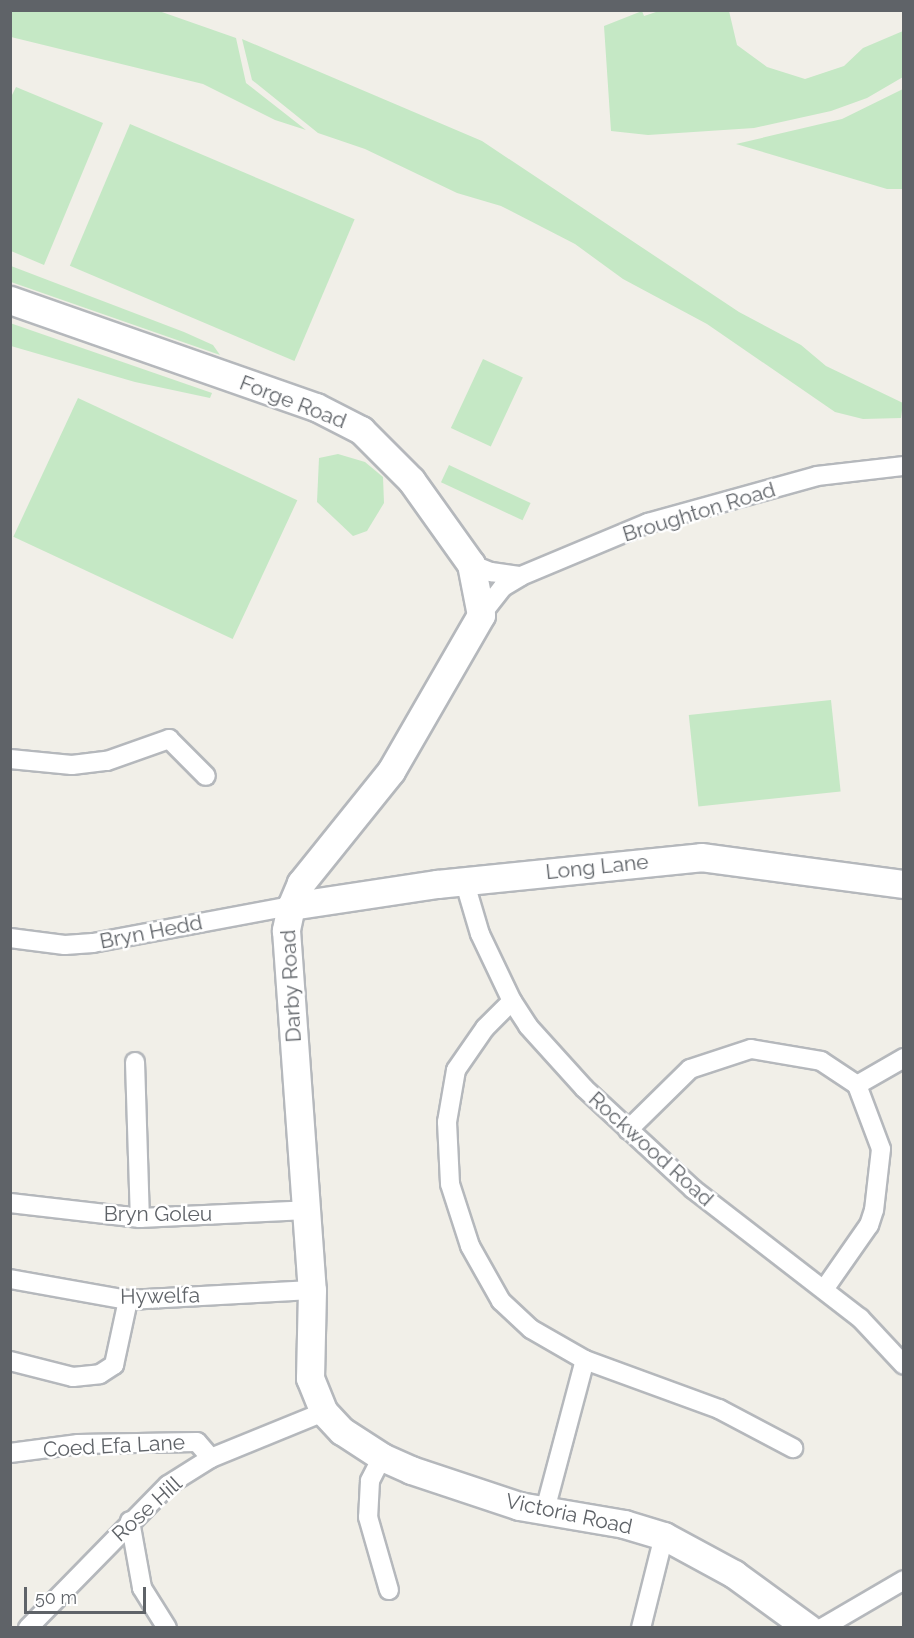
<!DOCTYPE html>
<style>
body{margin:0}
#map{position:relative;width:914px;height:1638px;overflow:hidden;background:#f1efe8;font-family:Raleway,sans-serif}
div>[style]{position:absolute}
.green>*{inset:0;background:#c5e8c5;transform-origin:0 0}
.roads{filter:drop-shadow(2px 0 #b5b8bc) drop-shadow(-2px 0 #b5b8bc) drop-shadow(0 2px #b5b8bc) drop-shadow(0 -2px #b5b8bc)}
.street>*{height:18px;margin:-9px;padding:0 9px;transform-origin:9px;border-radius:9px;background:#fff}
.secondary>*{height:27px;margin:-13.5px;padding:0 13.5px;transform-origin:13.5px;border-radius:13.5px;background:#fff}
span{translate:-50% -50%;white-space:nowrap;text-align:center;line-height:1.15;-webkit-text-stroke:5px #fff;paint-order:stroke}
.street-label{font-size:21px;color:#5f6368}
.frame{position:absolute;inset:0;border:12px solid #5f6368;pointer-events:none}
.scale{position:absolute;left:24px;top:1587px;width:122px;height:27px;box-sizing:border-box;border:3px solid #5f6368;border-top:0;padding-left:8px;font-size:18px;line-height:21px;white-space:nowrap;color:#5f6368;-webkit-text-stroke:4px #fff;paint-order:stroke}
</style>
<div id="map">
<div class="green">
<div style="clip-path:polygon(10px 11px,159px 11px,236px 38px,246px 83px,306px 130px,275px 120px,203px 84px,11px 37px)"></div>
<div style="clip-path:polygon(642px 11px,644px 16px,659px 11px,729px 11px,737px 45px,767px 67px,805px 79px,844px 66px,863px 48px,903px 31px,903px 77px,867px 98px,831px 111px,754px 128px,648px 135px,611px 131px,604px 26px)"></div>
<div style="clip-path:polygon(242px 39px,482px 141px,739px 312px,801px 345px,826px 366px,903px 403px,901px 418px,863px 419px,835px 412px,707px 324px,623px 279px,575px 244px,501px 206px,457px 193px,365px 149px,318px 133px,252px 80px)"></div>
<div style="clip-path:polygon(16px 87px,103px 123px,44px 265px,11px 251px,10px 99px)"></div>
<div style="clip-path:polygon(903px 89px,903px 189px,887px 189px,736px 144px,842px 119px)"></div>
<div style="left:130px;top:124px;width:244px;height:154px;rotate:23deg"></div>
<div style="clip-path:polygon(11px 266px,184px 332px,213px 345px,220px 355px,11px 282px)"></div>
<div style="clip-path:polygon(10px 323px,212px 393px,210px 398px,135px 382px,11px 346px)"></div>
<div style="left:483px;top:359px;width:44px;height:76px;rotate:25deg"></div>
<div style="left:78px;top:398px;width:242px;height:153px;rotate:25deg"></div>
<div style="clip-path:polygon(338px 454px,365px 462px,383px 477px,384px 503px,367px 531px,353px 536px,317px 502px,319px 458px)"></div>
<div style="left:449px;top:465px;width:90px;height:19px;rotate:25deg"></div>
<div style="left:831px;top:700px;width:92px;height:143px;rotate:84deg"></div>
</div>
<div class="roads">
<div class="street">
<div style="left:471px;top:564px;width:22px;rotate:22deg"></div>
<div style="left:491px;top:572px;width:30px;rotate:8deg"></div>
<div style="left:481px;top:615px;width:36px;rotate:-52deg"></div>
<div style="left:503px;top:587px;width:21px;rotate:-31deg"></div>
<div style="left:521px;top:576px;width:138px;rotate:-22.7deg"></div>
<div style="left:648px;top:523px;width:175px;rotate:-15.5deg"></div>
<div style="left:817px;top:476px;width:88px;rotate:-6.6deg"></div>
<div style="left:10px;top:759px;width:62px;rotate:5.5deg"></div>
<div style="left:72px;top:765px;width:35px;rotate:-7deg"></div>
<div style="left:107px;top:761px;width:66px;rotate:-19.5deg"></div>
<div style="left:169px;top:739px;width:52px;rotate:45deg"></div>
<div style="left:464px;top:880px;width:56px;rotate:73.5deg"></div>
<div style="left:480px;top:934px;width:74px;rotate:64.5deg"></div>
<div style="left:512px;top:1001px;width:30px;rotate:57deg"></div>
<div style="left:528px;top:1026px;width:84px;rotate:47.9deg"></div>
<div style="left:584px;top:1088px;width:149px;rotate:42.8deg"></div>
<div style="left:693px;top:1189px;width:211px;rotate:37.7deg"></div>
<div style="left:860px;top:1318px;width:64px;rotate:46.9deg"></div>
<div style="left:10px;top:938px;width:55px;rotate:7.3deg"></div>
<div style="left:65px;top:945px;width:28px;rotate:-4deg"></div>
<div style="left:93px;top:943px;width:201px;rotate:-10.6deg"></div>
<div style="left:512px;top:1001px;width:38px;rotate:135deg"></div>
<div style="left:485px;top:1028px;width:51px;rotate:124.6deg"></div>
<div style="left:456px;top:1070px;width:53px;rotate:99.8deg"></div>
<div style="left:447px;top:1122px;width:62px;rotate:87.2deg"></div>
<div style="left:450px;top:1184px;width:65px;rotate:72.1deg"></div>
<div style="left:470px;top:1246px;width:63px;rotate:60.6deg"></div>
<div style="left:501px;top:1301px;width:41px;rotate:43deg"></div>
<div style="left:531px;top:1329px;width:62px;rotate:29.9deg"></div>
<div style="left:585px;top:1360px;width:143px;rotate:20.1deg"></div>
<div style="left:719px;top:1409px;width:84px;rotate:27.8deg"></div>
<div style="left:135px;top:1062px;width:156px;rotate:88.2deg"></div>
<div style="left:857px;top:1085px;width:54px;rotate:-29.9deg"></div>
<div style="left:628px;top:1130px;width:87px;rotate:-44.5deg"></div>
<div style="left:690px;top:1069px;width:64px;rotate:-18.2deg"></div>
<div style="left:751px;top:1049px;width:71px;rotate:9.7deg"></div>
<div style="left:821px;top:1061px;width:43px;rotate:33.7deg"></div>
<div style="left:857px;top:1085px;width:68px;rotate:69.4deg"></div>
<div style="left:881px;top:1149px;width:61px;rotate:96.5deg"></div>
<div style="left:874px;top:1210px;width:16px;rotate:108deg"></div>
<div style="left:869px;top:1225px;width:77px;rotate:124.9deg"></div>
<div style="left:10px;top:1203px;width:131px;rotate:6.6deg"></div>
<div style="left:140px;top:1218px;width:167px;rotate:-2.7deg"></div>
<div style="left:10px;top:1279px;width:120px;rotate:10.1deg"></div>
<div style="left:128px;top:1300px;width:184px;rotate:-3.1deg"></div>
<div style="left:10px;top:1361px;width:65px;rotate:14.3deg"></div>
<div style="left:73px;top:1377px;width:27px;rotate:-6deg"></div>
<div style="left:100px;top:1374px;width:17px;rotate:-33deg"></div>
<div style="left:114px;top:1365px;width:66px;rotate:-77.8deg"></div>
<div style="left:10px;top:1453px;width:69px;rotate:-7.5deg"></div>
<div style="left:78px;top:1444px;width:119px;rotate:-1deg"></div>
<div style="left:197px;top:1442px;width:21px;rotate:49deg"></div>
<div style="left:382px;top:1457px;width:27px;rotate:117deg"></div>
<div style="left:370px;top:1481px;width:36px;rotate:93deg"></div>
<div style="left:368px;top:1517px;width:76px;rotate:74deg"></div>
<div style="left:545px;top:1510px;width:155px;rotate:-75.1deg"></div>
<div style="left:130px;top:1521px;width:68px;rotate:79.8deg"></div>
<div style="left:142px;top:1588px;width:47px;rotate:58deg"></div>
<div style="left:28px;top:1628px;width:200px;rotate:-45.6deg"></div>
<div style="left:168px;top:1485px;width:51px;rotate:-32.1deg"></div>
<div style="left:211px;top:1458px;width:122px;rotate:-22.2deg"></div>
<div style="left:641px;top:1628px;width:95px;rotate:-76deg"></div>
<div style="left:822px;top:1628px;width:95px;rotate:-30.3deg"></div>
</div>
<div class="secondary">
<div style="left:10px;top:300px;width:324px;rotate:19.3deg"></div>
<div style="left:316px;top:407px;width:51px;rotate:27.1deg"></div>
<div style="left:361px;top:430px;width:71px;rotate:45deg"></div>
<div style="left:411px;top:480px;width:103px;rotate:54.5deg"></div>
<div style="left:471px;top:564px;width:52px;rotate:78.9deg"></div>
<div style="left:481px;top:615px;width:180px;rotate:120deg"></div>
<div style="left:391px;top:771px;width:144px;rotate:128.8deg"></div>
<div style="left:301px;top:883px;width:25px;rotate:113deg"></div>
<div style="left:291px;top:906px;width:25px;rotate:102deg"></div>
<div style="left:286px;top:930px;width:361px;rotate:85.9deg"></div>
<div style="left:312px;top:1290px;width:88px;rotate:91.3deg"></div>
<div style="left:310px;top:1378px;width:37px;rotate:68deg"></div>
<div style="left:324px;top:1412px;width:26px;rotate:47deg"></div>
<div style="left:342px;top:1431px;width:48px;rotate:33deg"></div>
<div style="left:382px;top:1457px;width:32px;rotate:24deg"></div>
<div style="left:411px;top:1470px;width:114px;rotate:18.4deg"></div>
<div style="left:519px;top:1506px;width:107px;rotate:9.7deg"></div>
<div style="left:624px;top:1524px;width:42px;rotate:16.7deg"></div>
<div style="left:664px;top:1536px;width:80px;rotate:28.5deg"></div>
<div style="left:734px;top:1574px;width:92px;rotate:36.1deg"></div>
<div style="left:291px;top:906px;width:148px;rotate:-8.6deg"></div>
<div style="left:437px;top:884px;width:265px;rotate:-5.8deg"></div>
<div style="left:701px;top:857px;width:205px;rotate:7.6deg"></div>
</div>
</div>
<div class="street-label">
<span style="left:293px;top:402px;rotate:21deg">Forge Road</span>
<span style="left:699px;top:512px;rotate:-17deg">Broughton Road</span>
<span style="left:597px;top:867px;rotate:-6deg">Long Lane</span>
<span style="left:151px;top:932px;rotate:-11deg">Bryn Hedd</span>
<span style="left:291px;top:986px;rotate:-93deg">Darby Road</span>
<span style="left:651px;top:1149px;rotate:42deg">Rockwood Road</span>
<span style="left:158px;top:1214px">Bryn Goleu</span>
<span style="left:160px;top:1296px;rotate:-1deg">Hywelfa</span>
<span style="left:114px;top:1446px;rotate:-3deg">Coed Efa Lane</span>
<span style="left:147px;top:1509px;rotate:-42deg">Rose Hill</span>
<span style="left:569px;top:1514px;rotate:12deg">Victoria Road</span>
</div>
<div class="frame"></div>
<div class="scale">50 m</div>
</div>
